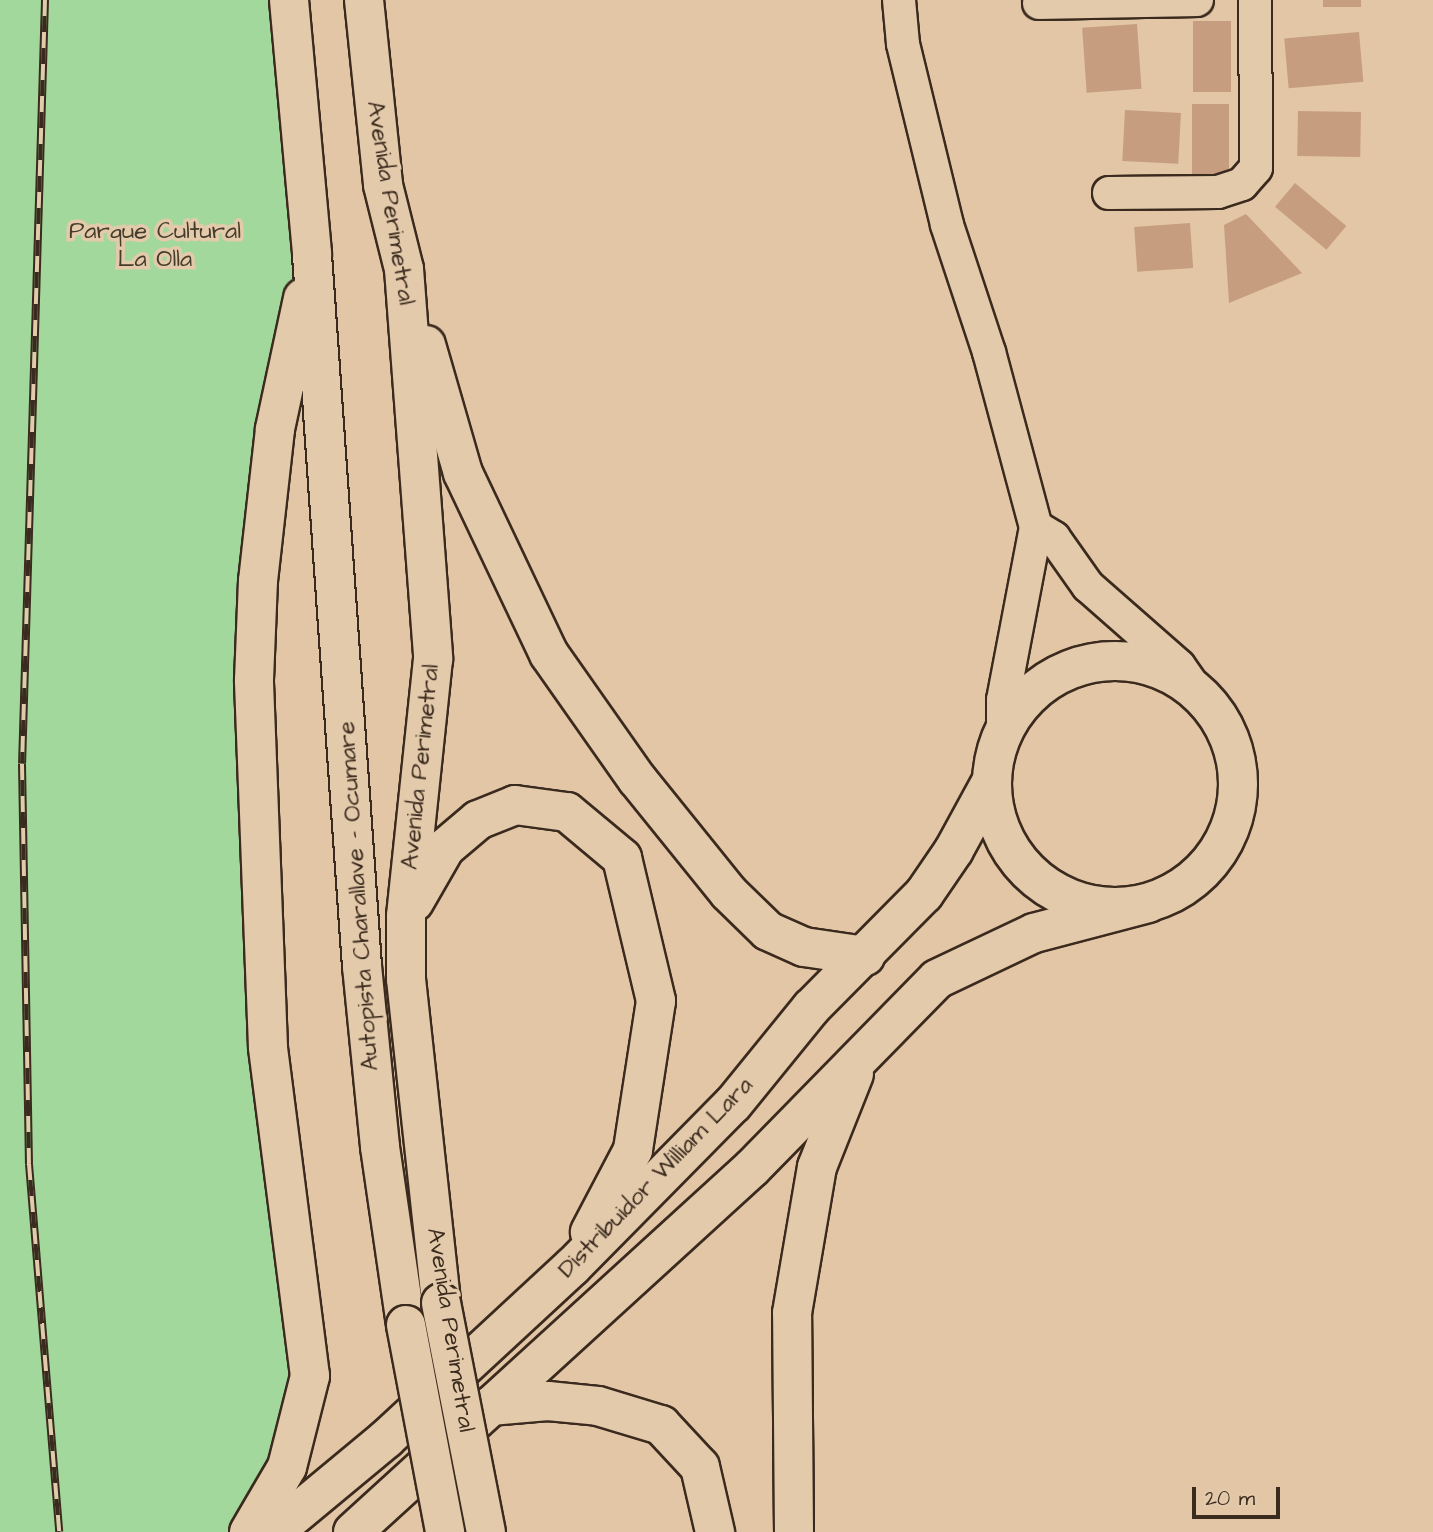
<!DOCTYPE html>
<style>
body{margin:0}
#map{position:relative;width:1433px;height:1532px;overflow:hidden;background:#e3c6a6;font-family:"Architects Daughter",sans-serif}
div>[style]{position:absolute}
.green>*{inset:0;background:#a2d89c}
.building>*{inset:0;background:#c69d7f;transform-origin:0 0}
.roads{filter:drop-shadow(2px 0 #3b2a1e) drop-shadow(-2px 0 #3b2a1e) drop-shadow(0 2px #3b2a1e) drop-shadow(0 -2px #3b2a1e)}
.street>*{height:32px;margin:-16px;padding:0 16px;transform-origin:16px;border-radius:16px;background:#e3caab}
.highway>*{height:38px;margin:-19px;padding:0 19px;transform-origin:19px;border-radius:19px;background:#e3caab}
.highway>.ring{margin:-19px;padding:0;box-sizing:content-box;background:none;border:38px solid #e3caab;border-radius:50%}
.rail>*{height:8px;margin-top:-4px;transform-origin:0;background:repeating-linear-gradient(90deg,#e3caab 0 16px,#3b2a1e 0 32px);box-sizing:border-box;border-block:2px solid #3b2a1e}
.bridges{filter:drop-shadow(2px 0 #3b2a1e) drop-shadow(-2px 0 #3b2a1e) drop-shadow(0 2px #3b2a1e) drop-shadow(0 -2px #3b2a1e)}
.highway-bridge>*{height:38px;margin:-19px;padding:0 19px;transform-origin:19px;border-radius:19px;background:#e3caab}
span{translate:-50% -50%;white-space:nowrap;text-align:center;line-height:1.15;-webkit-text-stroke:7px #e3caab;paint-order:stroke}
.street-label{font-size:24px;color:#3b2a1e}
.park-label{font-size:24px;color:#453b2b}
.scale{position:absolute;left:1192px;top:1487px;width:88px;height:32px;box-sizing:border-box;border:4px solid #3b2a1e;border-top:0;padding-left:9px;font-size:21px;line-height:24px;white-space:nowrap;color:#3b2a1e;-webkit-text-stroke:5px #e3caab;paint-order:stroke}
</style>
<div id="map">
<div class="green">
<div style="clip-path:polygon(0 0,289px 0,312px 255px,254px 680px,310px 1376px,249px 1532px,0 1532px)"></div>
</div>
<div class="building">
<div style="left:1323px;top:0;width:38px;height:7px"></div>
<div style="left:1193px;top:21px;width:38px;height:71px"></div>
<div style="left:1137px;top:24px;width:65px;height:55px;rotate:86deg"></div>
<div style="left:1359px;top:32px;width:50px;height:75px;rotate:85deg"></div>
<div style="left:1192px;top:104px;width:37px;height:70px"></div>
<div style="left:1125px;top:110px;width:56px;height:51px;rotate:3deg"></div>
<div style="left:1298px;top:111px;width:63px;height:45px;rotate:1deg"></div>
<div style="left:1295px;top:183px;width:67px;height:31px;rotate:40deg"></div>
<div style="clip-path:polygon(1246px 214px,1302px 273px,1229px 303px,1224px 225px)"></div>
<div style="left:1190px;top:223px;width:45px;height:56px;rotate:86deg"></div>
</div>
<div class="roads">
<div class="street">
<div style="left:899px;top:0;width:44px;rotate:84.8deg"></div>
<div style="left:903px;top:44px;width:186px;rotate:76.3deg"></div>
<div style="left:947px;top:225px;width:134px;rotate:71.7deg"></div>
<div style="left:989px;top:352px;width:181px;rotate:75deg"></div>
<div style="left:1036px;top:527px;width:176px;rotate:100.8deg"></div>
<div style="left:1003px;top:700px;width:32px;rotate:90deg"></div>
<div style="left:1039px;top:3px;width:158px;rotate:-1.1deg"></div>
<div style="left:1109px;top:193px;width:109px;rotate:-0.5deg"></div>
<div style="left:1218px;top:192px;width:25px;rotate:-18deg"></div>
<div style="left:1242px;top:184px;width:21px;rotate:-49deg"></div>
<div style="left:1256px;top:168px;width:168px;rotate:-90.3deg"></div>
<div style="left:1036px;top:527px;width:21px;rotate:31deg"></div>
<div style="left:1054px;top:538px;width:59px;rotate:54.7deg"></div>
<div style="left:1088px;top:586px;width:121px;rotate:41.3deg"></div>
<div style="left:1179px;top:666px;width:29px;rotate:55deg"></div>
</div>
<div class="highway">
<div style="left:289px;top:0;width:256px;rotate:84.8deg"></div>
<div style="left:312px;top:255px;width:713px;rotate:85.98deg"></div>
<div style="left:362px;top:966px;width:182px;rotate:84.3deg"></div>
<div style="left:380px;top:1147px;width:180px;rotate:81.7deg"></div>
<div style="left:364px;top:0;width:186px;rotate:84.1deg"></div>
<div style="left:383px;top:185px;width:87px;rotate:76deg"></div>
<div style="left:404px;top:269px;width:391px;rotate:85.7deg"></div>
<div style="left:433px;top:659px;width:258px;rotate:96deg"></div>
<div style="left:406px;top:916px;width:63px;rotate:90deg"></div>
<div style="left:406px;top:979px;width:326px;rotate:83.8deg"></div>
<div style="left:426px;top:345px;width:133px;rotate:73.9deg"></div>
<div style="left:463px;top:473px;width:200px;rotate:64.6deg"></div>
<div style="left:549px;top:654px;width:153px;rotate:54.9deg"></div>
<div style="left:637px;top:779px;width:146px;rotate:51.1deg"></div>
<div style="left:729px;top:893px;width:54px;rotate:44.3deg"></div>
<div style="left:768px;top:931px;width:39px;rotate:24deg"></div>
<div style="left:804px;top:947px;width:62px;rotate:8.4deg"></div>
<div class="ring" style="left:992px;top:661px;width:208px;height:208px"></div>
<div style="left:414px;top:902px;width:62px;rotate:-60.1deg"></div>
<div style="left:445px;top:848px;width:43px;rotate:-40.3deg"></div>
<div style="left:478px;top:820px;width:40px;rotate:-22deg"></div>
<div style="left:515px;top:805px;width:52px;rotate:7.7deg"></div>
<div style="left:567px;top:812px;width:72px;rotate:39.9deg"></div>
<div style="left:622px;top:858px;width:147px;rotate:76.6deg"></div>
<div style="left:656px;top:1001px;width:151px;rotate:98.8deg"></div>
<div style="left:633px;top:1150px;width:93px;rotate:117.7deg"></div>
<div style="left:490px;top:1406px;width:58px;rotate:-4.9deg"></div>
<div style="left:548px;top:1401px;width:50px;rotate:5.7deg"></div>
<div style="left:598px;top:1406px;width:66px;rotate:16.8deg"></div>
<div style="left:661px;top:1425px;width:57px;rotate:47.1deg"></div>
<div style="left:700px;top:1467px;width:67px;rotate:77deg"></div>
<div style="left:249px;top:1532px;width:75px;rotate:-59.7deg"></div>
<div style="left:287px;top:1467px;width:94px;rotate:-75.8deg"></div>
<div style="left:310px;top:1376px;width:332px;rotate:-97.3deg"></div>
<div style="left:268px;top:1047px;width:367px;rotate:-92.2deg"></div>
<div style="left:254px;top:680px;width:99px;rotate:-87.7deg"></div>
<div style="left:258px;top:581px;width:153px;rotate:-83.6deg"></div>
<div style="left:275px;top:429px;width:134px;rotate:-77.9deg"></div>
<div style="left:274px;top:1532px;width:146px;rotate:-39.7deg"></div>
<div style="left:386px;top:1439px;width:253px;rotate:-42.8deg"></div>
<div style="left:572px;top:1267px;width:229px;rotate:-45.4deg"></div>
<div style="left:733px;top:1104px;width:124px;rotate:-50.9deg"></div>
<div style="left:811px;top:1008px;width:161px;rotate:-45.3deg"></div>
<div style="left:924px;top:894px;width:53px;rotate:-55.7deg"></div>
<div style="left:954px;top:850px;width:77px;rotate:-61.4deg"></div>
<div style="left:353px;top:1532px;width:540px;rotate:-42.37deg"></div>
<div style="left:752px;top:1168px;width:264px;rotate:-45.6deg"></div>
<div style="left:937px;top:979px;width:107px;rotate:-25.4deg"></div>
<div style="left:1034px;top:933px;width:118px;rotate:-14.7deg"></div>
<div style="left:794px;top:1532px;width:219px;rotate:-90.5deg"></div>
<div style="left:792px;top:1313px;width:148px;rotate:-80.3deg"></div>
<div style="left:817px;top:1167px;width:100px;rotate:-68.3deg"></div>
</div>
</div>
<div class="rail">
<div style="left:45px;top:0;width:764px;rotate:91.72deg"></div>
<div style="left:22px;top:764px;width:400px;rotate:89deg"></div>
<div style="left:29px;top:1164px;width:369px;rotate:85.3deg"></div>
</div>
<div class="bridges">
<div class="highway-bridge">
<div style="left:441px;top:1303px;width:233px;rotate:78.9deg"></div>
<div style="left:406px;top:1325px;width:211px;rotate:79.3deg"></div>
</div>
</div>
<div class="street-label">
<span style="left:390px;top:203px;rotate:81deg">Avenida Perimetral</span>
<span style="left:421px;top:767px;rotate:-84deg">Avenida Perimetral</span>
<span style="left:359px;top:896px;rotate:-94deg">Autopista Charallave - Ocumare</span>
<span style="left:656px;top:1178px;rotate:-46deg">Distribuidor William Lara</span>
<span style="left:450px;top:1330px;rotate:81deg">Avenida Perimetral</span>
</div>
<div class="park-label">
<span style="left:155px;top:246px">Parque Cultural<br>La Olla</span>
</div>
<div class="scale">20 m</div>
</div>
